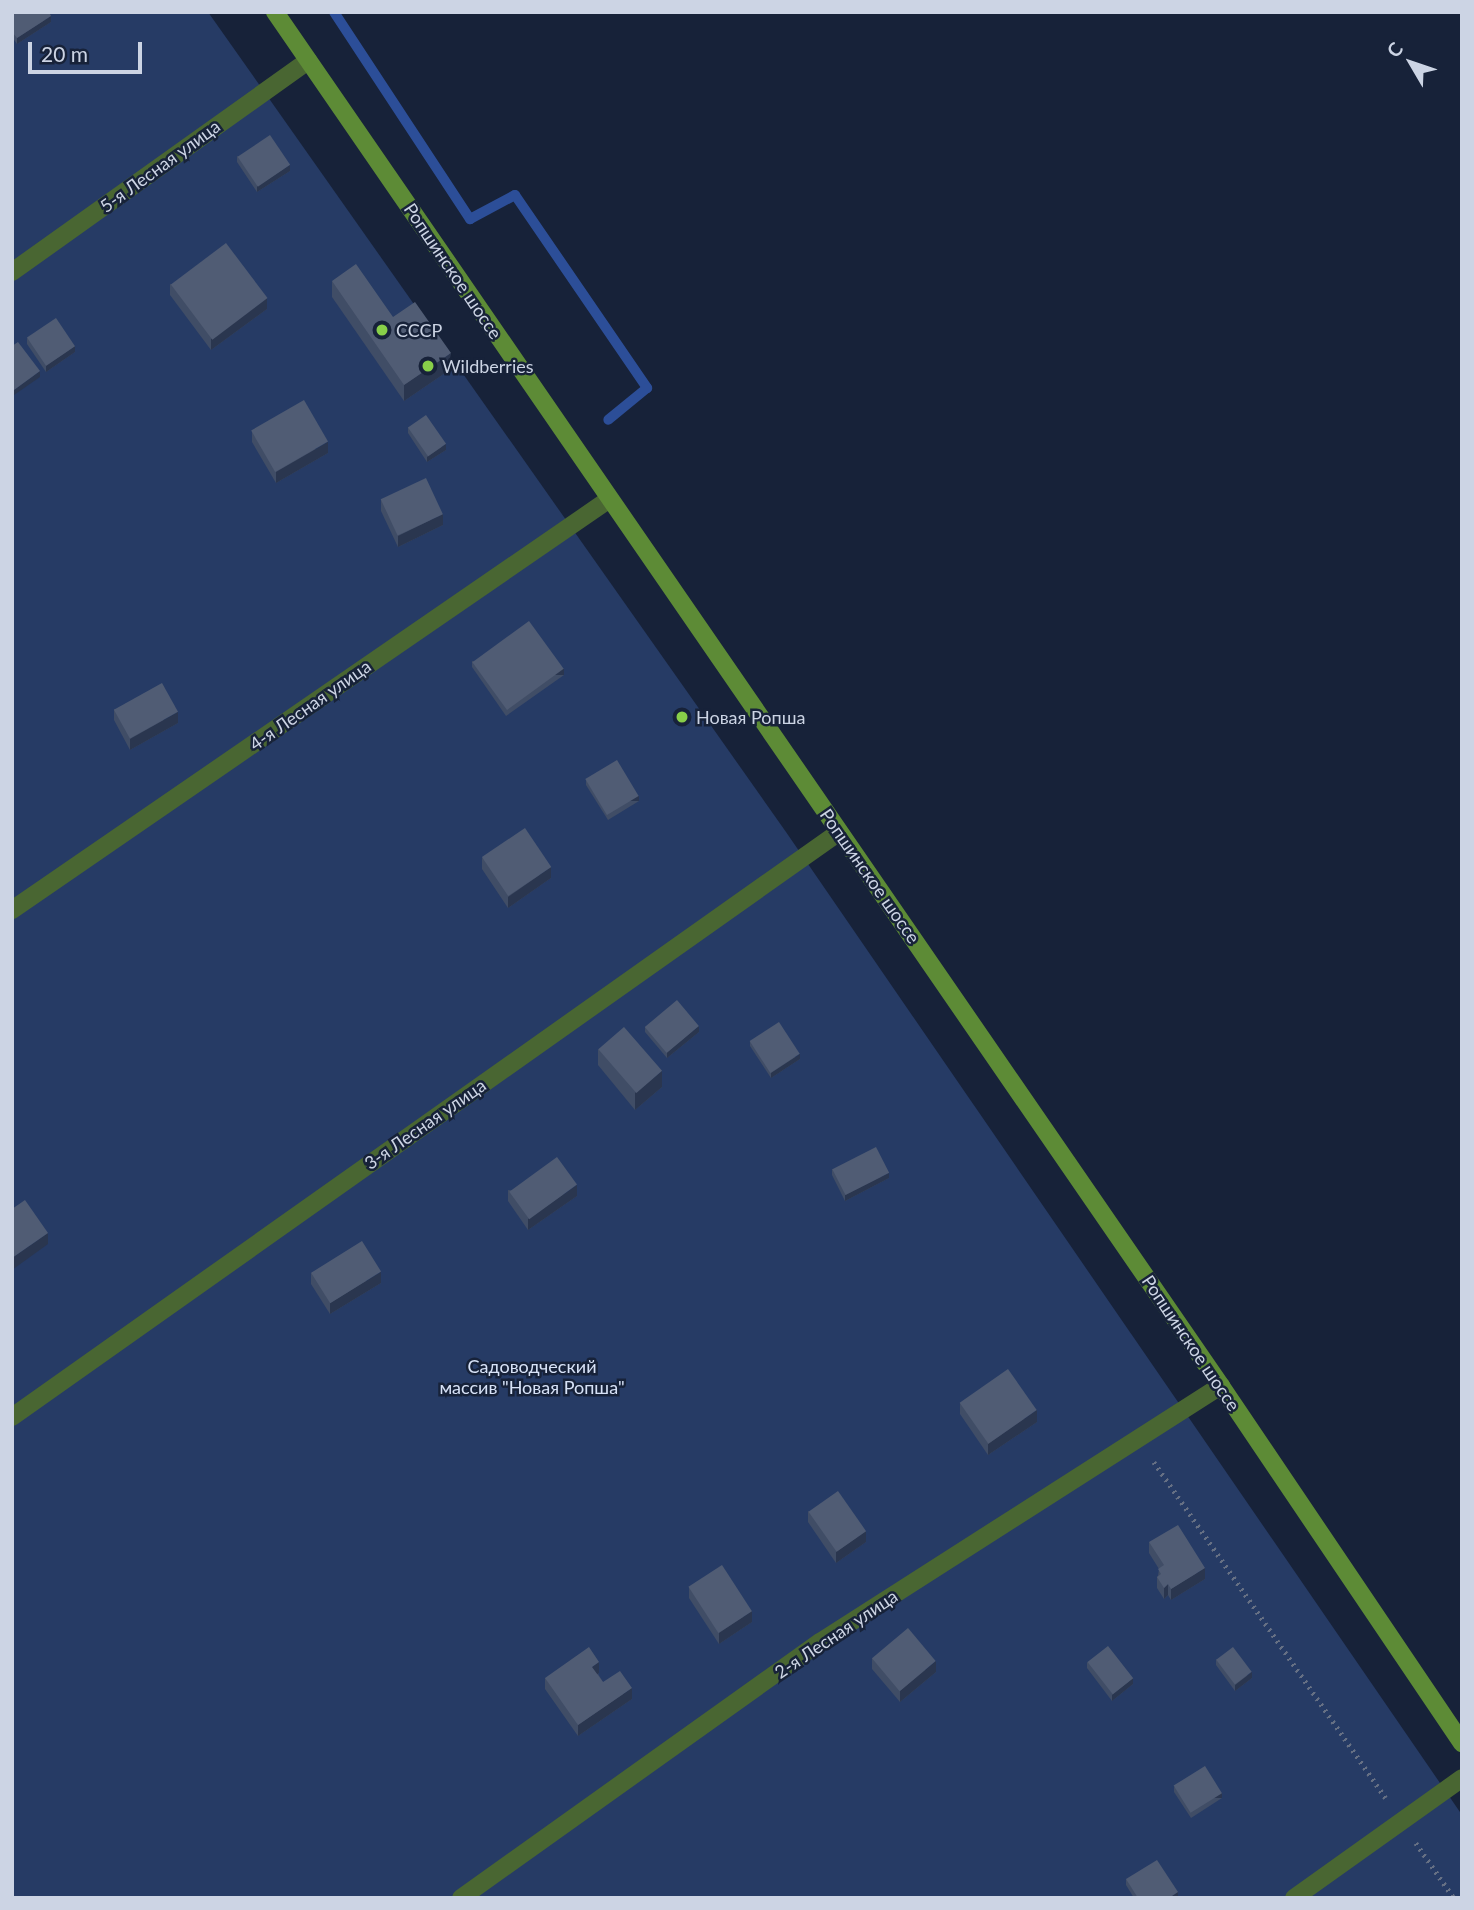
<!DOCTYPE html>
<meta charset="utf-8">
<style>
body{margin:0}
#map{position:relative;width:1474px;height:1910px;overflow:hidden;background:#172239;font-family:Lato,sans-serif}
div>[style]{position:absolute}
.green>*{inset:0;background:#263b65}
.stream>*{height:10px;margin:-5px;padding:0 5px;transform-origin:5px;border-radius:5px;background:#2c4e98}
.path>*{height:4.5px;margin-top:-2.25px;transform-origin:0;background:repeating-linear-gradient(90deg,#667084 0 2px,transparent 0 7px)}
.minor>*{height:18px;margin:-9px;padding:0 9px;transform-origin:9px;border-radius:9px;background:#496632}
.secondary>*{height:18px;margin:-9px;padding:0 9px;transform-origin:9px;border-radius:9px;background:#5d8b36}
.wall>*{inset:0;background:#404d66}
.shaded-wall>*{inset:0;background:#2a364f;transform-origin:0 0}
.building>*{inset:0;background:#505c74;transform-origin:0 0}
.dots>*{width:19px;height:19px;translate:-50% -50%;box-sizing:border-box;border:4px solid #172239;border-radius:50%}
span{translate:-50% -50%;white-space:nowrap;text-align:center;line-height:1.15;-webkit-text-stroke:5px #172239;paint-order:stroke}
.street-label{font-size:18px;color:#ccd4e4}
.poi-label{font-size:18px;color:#ccd4e4}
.left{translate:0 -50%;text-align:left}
.park-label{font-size:18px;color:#d7e2f7}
.frame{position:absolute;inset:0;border:14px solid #ccd4e4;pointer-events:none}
.north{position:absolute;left:1376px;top:28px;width:70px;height:70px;-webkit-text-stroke:5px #172239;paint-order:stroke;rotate:309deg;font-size:19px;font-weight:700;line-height:28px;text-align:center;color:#ccd4e4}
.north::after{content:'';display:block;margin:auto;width:24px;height:32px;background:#ccd4e4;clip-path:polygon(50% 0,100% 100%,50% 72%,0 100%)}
.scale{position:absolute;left:28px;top:42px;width:114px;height:32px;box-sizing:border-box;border:4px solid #ccd4e4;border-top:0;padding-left:9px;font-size:21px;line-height:24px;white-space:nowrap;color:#ccd4e4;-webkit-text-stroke:5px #172239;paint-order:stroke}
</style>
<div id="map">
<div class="green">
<div style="clip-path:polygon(12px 12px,208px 12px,786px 832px,1462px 1815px,1462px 1898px,12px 1898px)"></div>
</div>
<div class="stream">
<div style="left:334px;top:12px;width:248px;rotate:56.7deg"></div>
<div style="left:470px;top:219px;width:51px;rotate:-28.1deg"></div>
<div style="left:515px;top:195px;width:234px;rotate:55.6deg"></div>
<div style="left:647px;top:388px;width:50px;rotate:140.6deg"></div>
</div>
<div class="path">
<div style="left:1154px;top:1462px;width:408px;rotate:55.4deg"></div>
<div style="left:1416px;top:1843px;width:67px;rotate:55.4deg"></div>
</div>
<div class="minor">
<div style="left:12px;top:272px;width:364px;rotate:-35.5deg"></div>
<div style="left:12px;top:910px;width:723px;rotate:-34.52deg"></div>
<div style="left:12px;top:1417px;width:1013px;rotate:-35.27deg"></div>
<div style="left:461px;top:1898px;width:441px;rotate:-35.5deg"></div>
<div style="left:820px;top:1642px;width:476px;rotate:-32.6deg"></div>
<div style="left:1294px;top:1898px;width:206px;rotate:-35.5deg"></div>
</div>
<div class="secondary">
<div style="left:275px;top:12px;width:1668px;rotate:55.45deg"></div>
<div style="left:1221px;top:1386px;width:431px;rotate:56deg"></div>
</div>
<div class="wall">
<div style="clip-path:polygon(12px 12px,51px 22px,17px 44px,12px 37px)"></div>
<div style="clip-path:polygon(237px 156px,290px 171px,257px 192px,237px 162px)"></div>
<div style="clip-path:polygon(332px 281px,393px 317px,451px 369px,404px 401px,332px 297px)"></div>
<div style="clip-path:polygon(170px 284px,267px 309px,211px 350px,170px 295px)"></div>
<div style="clip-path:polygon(27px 338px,75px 352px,46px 372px,27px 344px)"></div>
<div style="clip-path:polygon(408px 427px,446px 450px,427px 462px,408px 433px)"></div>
<div style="clip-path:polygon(252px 431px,328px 453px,276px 483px,252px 442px)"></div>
<div style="clip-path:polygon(381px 500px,443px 525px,398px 547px,381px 511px)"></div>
<div style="clip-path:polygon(472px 661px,564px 675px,506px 716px,472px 667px)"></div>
<div style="clip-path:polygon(114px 709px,178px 723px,130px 750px,114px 720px)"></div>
<div style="clip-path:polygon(586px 780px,639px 801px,608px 820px,586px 785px)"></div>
<div style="clip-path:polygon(482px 858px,551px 878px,508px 908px,482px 869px)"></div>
<div style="clip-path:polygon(645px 1027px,699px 1032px,667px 1058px,645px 1032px)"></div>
<div style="clip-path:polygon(750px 1041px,800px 1059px,771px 1078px,750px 1046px)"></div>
<div style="clip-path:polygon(598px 1049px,662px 1087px,635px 1110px,598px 1065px)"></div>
<div style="clip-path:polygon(832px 1169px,889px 1178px,845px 1201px,832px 1175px)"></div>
<div style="clip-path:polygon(508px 1190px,577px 1196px,528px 1230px,508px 1201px)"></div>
<div style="clip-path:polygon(311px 1273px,381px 1283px,330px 1314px,311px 1284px)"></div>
<div style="clip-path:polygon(960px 1403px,1037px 1422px,988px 1455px,960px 1414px)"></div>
<div style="clip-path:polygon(808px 1511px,866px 1542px,836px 1563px,808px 1522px)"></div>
<div style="clip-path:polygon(1149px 1542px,1205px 1579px,1171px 1600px,1168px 1595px,1164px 1599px,1157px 1588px,1157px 1577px,1158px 1576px,1159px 1569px,1149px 1553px)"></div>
<div style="clip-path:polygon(689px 1587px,752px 1622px,719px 1644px,689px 1598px)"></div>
<div style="clip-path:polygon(872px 1658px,936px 1672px,900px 1702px,872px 1669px)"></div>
<div style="clip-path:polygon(1216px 1659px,1252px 1678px,1235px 1691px,1216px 1665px)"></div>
<div style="clip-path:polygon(1087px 1662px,1133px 1684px,1112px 1701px,1087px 1668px)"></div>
<div style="clip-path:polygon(599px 1673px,598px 1674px,603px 1682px,632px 1699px,578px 1736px,545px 1689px,545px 1678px)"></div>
<div style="clip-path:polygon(1174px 1787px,1222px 1798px,1191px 1818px,1174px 1792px)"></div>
<div style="clip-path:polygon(1126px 1879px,1178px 1898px,1134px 1898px,1126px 1885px)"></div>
</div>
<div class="shaded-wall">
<div style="clip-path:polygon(51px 16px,51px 22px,17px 44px,17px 38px)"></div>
<div style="clip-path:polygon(290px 165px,290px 171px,257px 192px,257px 186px)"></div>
<div style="clip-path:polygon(267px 298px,267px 309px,211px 350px,211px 339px)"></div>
<div style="clip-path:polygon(75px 346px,75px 352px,46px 372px,46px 366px)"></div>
<div style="clip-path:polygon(451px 353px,451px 369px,404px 401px,404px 385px)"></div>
<div style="clip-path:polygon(40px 371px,40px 377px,14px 395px,14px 390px)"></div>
<div style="clip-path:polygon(328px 442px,328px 453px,276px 483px,276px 472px)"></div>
<div style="clip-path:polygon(446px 444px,446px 450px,427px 462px,427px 457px)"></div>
<div style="clip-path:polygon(443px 514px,443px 525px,398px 547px,398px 536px)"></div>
<div style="left:564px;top:669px;width:6px;height:71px;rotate:90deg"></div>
<div style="clip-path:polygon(178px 712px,178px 723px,130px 750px,130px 739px)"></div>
<div style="left:639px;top:796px;width:5px;height:36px;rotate:90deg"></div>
<div style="clip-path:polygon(551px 867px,551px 878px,508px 908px,508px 897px)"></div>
<div style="clip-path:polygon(699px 1026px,699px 1032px,667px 1058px,667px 1052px)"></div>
<div style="clip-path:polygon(800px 1054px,800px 1059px,771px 1078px,771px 1073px)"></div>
<div style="clip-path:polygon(662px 1071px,662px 1087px,635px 1110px,635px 1093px)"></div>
<div style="clip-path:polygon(889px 1173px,889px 1178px,845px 1201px,845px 1195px)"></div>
<div style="clip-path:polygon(577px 1185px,577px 1196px,528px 1230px,528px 1219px)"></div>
<div style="clip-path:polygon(48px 1233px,48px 1244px,12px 1270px,12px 1258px)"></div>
<div style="clip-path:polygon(381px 1272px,381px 1283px,330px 1314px,330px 1303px)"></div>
<div style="clip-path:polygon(1037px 1410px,1037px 1422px,988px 1455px,988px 1444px)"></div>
<div style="clip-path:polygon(866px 1531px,866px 1542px,836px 1563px,836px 1552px)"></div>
<div style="clip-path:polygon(1205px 1568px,1205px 1579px,1171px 1600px,1171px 1589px)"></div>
<div style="clip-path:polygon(1168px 1584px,1168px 1595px,1164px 1599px,1164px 1588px)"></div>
<div style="clip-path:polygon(752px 1611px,752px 1622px,719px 1644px,719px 1633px)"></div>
<div style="clip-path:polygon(936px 1661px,936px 1672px,900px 1702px,900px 1691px)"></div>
<div style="clip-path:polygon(599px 1662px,599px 1673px,592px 1678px,592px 1667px)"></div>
<div style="clip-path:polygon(1252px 1672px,1252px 1678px,1235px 1691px,1235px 1685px)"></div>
<div style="clip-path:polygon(1133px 1678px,1133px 1684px,1112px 1701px,1112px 1695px)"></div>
<div style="clip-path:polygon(632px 1688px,632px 1699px,578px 1736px,578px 1725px)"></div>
<div style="left:1222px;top:1793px;width:5px;height:37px;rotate:90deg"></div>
<div style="clip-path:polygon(1178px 1892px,1178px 1898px,1169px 1898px)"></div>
</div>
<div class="building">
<div style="clip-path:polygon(12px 12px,49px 12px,51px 16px,17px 38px,12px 32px)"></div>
<div style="left:270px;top:135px;width:36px;height:39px;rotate:56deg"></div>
<div style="left:226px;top:243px;width:69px;height:69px;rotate:53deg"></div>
<div style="clip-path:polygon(356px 264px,393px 317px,415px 302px,451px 353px,404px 385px,332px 281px)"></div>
<div style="left:56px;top:318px;width:34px;height:35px;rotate:56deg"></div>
<div style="clip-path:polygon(18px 342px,40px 371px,14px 390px,12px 387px,12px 346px)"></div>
<div style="left:304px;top:400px;width:48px;height:61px;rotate:60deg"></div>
<div style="left:426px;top:415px;width:35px;height:22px;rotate:55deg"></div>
<div style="left:426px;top:478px;width:40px;height:50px;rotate:65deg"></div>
<div style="left:529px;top:621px;width:59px;height:70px;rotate:54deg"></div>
<div style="left:162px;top:683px;width:33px;height:55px;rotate:61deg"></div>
<div style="left:617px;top:760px;width:42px;height:37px;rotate:59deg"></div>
<div style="left:525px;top:828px;width:47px;height:52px;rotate:56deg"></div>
<div style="left:677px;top:1000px;width:34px;height:42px;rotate:50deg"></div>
<div style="left:779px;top:1022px;width:38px;height:35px;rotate:57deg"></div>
<div style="left:624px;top:1027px;width:58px;height:34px;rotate:49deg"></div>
<div style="left:876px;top:1147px;width:29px;height:49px;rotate:63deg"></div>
<div style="left:557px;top:1157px;width:34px;height:59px;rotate:54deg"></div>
<div style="clip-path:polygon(25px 1200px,48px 1233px,12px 1258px,12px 1209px)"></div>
<div style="left:362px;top:1241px;width:36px;height:60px;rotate:58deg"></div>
<div style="left:1008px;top:1369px;width:50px;height:59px;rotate:55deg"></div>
<div style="left:838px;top:1491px;width:49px;height:36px;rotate:55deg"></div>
<div style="clip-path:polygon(1178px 1525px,1205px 1568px,1171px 1589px,1168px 1584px,1164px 1588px,1157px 1577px,1161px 1574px,1158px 1569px,1164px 1565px,1149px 1542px)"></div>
<div style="left:722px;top:1565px;width:55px;height:40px;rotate:57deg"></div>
<div style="left:908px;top:1628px;width:43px;height:47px;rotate:50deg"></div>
<div style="left:1108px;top:1646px;width:41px;height:26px;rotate:52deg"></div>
<div style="clip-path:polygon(589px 1647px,599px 1662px,592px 1667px,603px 1682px,620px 1671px,632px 1688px,578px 1725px,545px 1678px)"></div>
<div style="left:1233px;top:1647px;width:31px;height:21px;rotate:53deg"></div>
<div style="left:1205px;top:1766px;width:32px;height:37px;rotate:58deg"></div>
<div style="clip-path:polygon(1157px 1860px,1178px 1892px,1169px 1898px,1138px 1898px,1126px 1879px)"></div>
</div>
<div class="dots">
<div style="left:382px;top:330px;background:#88cf49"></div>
<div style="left:428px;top:366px;background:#88cf49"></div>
<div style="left:682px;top:717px;background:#88cf49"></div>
</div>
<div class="street-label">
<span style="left:160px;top:166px;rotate:-36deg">5-я Лесная улица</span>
<span style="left:453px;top:271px;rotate:56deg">Ропшинское шоссе</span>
<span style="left:310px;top:705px;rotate:-35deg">4-я Лесная улица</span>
<span style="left:870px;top:876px;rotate:55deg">Ропшинское шоссе</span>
<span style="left:425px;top:1124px;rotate:-35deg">3-я Лесная улица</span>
<span style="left:1191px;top:1343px;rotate:56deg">Ропшинское шоссе</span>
<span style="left:836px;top:1634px;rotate:-34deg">2-я Лесная улица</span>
</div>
<div class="poi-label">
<span class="left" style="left:396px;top:330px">СССР</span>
<span class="left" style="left:442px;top:366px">Wildberries</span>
<span class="left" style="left:696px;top:717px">Новая Ропша</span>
</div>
<div class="park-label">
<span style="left:532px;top:1377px">Садоводческий<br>массив "Новая Ропша"</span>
</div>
<div class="frame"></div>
<div class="north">С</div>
<div class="scale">20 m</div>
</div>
